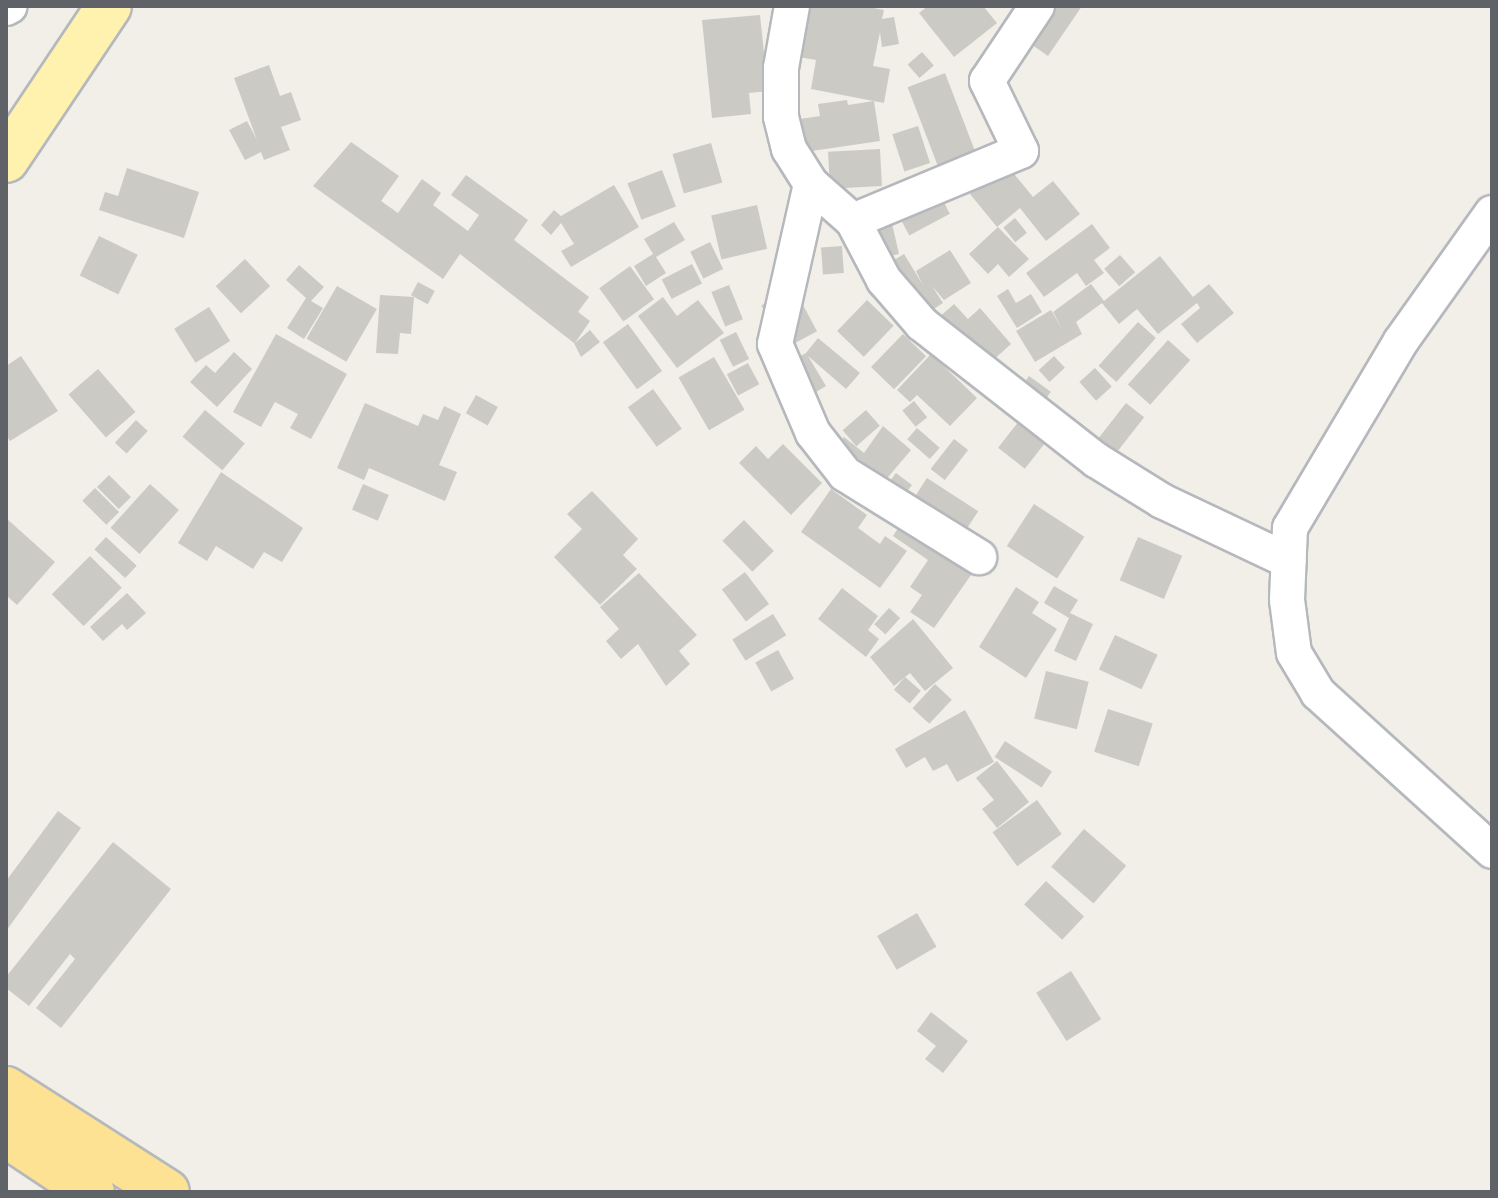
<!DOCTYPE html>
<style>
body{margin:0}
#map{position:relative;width:1498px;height:1198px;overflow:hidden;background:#f1efe8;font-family:"Alegreya Sans",sans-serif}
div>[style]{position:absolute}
.building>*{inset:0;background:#cccac5;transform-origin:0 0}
.roads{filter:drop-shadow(2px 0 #b5b8bc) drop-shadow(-2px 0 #b5b8bc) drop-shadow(0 2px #b5b8bc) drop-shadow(0 -2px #b5b8bc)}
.minor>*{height:34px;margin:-17px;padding:0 17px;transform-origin:17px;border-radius:17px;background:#fff}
.major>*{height:44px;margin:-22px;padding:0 22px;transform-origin:22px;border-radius:22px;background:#fff2af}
.highway>*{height:44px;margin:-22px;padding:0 22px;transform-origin:22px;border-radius:22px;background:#fde293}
span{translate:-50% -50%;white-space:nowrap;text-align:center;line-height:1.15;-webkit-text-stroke:6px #fff;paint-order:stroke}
.frame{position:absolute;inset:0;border:8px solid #5f6368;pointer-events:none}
</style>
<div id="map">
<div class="building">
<div style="clip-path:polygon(803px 6px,864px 6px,884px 10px,882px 19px,894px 17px,899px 44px,882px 47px,880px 32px,873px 66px,890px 69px,884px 103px,811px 89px,816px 60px,793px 56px)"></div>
<div style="clip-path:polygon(928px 6px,983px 6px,997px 23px,954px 57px,919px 13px)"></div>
<div style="clip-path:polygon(1022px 6px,1082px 6px,1048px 56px,1028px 42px)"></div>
<div style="clip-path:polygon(760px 15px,768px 91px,749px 93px,751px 114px,712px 118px,702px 20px)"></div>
<div style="left:922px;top:52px;width:18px;height:19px;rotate:49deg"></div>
<div style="clip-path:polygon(269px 65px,280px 96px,291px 92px,301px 120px,281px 127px,290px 150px,264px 160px,261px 152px,245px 160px,229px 130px,247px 121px,257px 140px,234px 78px)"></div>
<div style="left:945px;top:73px;width:85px;height:40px;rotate:69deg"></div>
<div style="clip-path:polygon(847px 100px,848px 105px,874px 101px,880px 141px,805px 152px,800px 119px,820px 116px,818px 104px)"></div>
<div style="left:918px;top:126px;width:39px;height:27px;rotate:72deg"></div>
<div style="clip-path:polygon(351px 142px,399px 176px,381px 201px,398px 213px,422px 179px,441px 193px,433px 205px,468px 231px,479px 215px,451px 195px,466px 175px,528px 220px,514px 240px,589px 297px,578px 312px,590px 321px,575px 343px,590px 330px,600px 342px,581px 357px,574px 343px,460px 254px,443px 279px,313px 186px)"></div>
<div style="left:711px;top:143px;width:41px;height:40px;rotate:74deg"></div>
<div style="left:880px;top:149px;width:37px;height:52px;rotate:87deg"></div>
<div style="clip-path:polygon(1006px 164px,1033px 197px,1053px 181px,1080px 214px,1046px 241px,1020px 208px,997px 227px,970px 194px)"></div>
<div style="clip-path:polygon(127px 168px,199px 192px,184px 238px,99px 210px,105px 192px,118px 196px)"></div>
<div style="left:662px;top:170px;width:39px;height:37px;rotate:69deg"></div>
<div style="left:933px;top:182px;width:36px;height:46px;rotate:62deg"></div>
<div style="clip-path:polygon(614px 185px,639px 227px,571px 267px,561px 251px,574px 244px,561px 223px,551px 235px,541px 225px,554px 210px,561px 216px)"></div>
<div style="left:757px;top:205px;width:45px;height:47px;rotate:77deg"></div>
<div style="left:890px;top:215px;width:40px;height:23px;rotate:77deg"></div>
<div style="left:1015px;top:218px;width:19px;height:15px;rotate:51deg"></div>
<div style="clip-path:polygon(674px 222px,685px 240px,656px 257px,666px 273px,646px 286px,634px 266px,653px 254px,644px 239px)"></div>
<div style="clip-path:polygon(1092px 224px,1110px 248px,1094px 260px,1104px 273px,1086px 286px,1077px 273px,1044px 297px,1026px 273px)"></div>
<div style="clip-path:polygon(998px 227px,1029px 259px,1009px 277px,998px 264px,988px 274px,969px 254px)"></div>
<div style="left:99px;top:236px;width:43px;height:44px;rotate:26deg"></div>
<div style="left:710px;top:242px;width:30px;height:22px;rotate:64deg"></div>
<div style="left:842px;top:246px;width:27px;height:21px;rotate:86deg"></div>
<div style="clip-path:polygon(950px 250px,971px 283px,944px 300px,932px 286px,943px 303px,915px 321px,881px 268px,904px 254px,923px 285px,916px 271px)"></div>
<div style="left:1120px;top:255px;width:23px;height:21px;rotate:49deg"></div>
<div style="clip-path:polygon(1160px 256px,1193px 297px,1209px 284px,1234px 313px,1197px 343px,1181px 324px,1200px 308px,1197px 303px,1158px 334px,1137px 309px,1119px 324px,1102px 303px,1076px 322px,1082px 334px,1035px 362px,1016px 331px,1051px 310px,1063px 331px,1053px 312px,1091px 284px,1104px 301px)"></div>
<div style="left:245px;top:259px;width:37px;height:40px;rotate:47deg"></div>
<div style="left:692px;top:264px;width:22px;height:34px;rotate:63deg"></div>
<div style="clip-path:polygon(299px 265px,324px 287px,311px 301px,323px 308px,304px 339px,287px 328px,306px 298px,286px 280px)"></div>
<div style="left:630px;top:266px;width:41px;height:38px;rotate:54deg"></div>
<div style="left:418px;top:282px;width:19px;height:15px;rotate:28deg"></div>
<div style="left:729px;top:285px;width:37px;height:19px;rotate:68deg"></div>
<div style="left:337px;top:286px;width:46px;height:61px;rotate:30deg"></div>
<div style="left:794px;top:288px;width:49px;height:37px;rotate:62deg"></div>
<div style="clip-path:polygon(1008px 289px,1016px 303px,1031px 294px,1042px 312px,1017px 328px,997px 296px)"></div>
<div style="clip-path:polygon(380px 295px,414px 297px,411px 334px,400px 333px,398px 354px,376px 353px)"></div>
<div style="clip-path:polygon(663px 297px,677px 316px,698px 300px,724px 333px,677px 368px,638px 316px)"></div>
<div style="left:867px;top:300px;width:37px;height:43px;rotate:44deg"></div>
<div style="clip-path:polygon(954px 304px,968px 319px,980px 308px,1011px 344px,981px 371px,936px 320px)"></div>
<div style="left:209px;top:307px;width:40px;height:41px;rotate:58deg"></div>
<div style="left:1138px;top:322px;width:24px;height:59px;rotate:42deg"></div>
<div style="left:628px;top:324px;width:58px;height:31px;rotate:54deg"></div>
<div style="left:736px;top:332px;width:30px;height:18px;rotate:64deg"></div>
<div style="clip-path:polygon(276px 334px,347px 374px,311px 439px,290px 428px,298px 414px,275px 402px,261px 427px,233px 412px)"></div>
<div style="left:903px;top:334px;width:32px;height:46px;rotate:44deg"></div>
<div style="clip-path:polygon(818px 338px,860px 373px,846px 389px,808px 356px,826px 386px,789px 408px,768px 374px,806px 353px)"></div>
<div style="left:1168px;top:340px;width:30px;height:60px;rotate:42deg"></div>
<div style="clip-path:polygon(234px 352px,252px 369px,217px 407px,190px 382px,206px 365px,215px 373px)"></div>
<div style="clip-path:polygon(931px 354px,977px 398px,950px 426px,917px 395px,910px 402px,897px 390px)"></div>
<div style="clip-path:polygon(21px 356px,58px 411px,10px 441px,6px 435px,6px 366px)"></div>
<div style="left:1054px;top:356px;width:16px;height:21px;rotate:47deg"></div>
<div style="left:714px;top:357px;width:61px;height:41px;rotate:60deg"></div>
<div style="left:748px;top:363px;width:24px;height:24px;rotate:62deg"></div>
<div style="left:1095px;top:368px;width:25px;height:21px;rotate:48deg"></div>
<div style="left:98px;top:369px;width:57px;height:39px;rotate:49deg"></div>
<div style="left:1029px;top:376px;width:27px;height:18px;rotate:36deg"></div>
<div style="left:653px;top:389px;width:49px;height:31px;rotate:54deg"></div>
<div style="left:476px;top:395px;width:25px;height:21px;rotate:29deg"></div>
<div style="left:914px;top:401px;width:21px;height:15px;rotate:51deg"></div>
<div style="clip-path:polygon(365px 403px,418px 426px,423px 414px,438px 420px,444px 406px,461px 414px,439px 465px,457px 472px,445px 501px,369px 468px,364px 480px,337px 468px)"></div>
<div style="left:1126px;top:403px;width:23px;height:60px;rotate:38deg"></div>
<div style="left:205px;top:410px;width:52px;height:35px;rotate:40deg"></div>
<div style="left:866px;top:410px;width:21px;height:31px;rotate:49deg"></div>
<div style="left:136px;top:420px;width:16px;height:31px;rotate:43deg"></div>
<div style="left:1019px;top:421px;width:34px;height:34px;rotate:38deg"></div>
<div style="clip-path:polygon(883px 426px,911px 450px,878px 489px,823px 462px,844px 437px,864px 453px)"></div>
<div style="left:917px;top:428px;width:30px;height:15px;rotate:41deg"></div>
<div style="left:954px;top:439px;width:18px;height:38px;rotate:38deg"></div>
<div style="clip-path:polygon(783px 444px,822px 483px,791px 515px,739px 463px,756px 446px,768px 459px)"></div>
<div style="clip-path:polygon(221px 472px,303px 528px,282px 562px,264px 552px,253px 569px,216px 546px,207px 561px,178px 543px)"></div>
<div style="left:896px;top:473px;width:20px;height:32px;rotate:37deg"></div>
<div style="left:109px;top:475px;width:31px;height:17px;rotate:45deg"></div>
<div style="left:927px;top:478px;width:61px;height:31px;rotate:33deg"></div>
<div style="left:150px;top:484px;width:39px;height:59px;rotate:42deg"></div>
<div style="left:363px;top:484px;width:28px;height:28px;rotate:23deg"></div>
<div style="left:95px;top:488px;width:34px;height:18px;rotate:45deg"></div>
<div style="clip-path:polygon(831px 489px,867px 515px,858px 528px,880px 544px,885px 536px,907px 551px,880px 588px,801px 532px)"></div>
<div style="clip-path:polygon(592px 491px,638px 539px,623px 555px,637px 569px,600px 605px,554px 557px,582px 529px,567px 514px)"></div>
<div style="left:1034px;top:504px;width:60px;height:50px;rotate:33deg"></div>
<div style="clip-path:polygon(906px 516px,978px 565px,934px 628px,910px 612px,922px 595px,910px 587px,928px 560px,893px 536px)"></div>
<div style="clip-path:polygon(6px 518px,55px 562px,17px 605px,6px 595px)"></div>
<div style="left:744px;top:520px;width:43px;height:30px;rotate:46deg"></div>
<div style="left:106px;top:537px;width:42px;height:17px;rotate:43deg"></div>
<div style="left:1138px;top:537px;width:48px;height:47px;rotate:23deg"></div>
<div style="left:90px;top:556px;width:45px;height:54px;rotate:45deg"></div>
<div style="left:745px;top:572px;width:40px;height:29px;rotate:53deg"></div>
<div style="clip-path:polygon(639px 573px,697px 635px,679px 651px,690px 664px,666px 686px,638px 644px,621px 659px,606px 641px,619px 629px,600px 607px)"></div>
<div style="clip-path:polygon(1054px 586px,1078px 600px,1070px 613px,1093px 624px,1076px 661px,1054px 651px,1069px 618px,1044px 603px)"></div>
<div style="clip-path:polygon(1016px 587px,1039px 602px,1032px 613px,1057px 629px,1026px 678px,979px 647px)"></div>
<div style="clip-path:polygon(842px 588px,878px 616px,868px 630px,879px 639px,866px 657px,818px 619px)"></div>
<div style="clip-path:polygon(127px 593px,146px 613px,127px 630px,122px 624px,103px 641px,90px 627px)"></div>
<div style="left:889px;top:608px;width:15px;height:22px;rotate:42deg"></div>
<div style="left:773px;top:614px;width:25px;height:48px;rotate:58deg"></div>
<div style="clip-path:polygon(913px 619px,953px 668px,925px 691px,910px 673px,894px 686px,870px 657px)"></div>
<div style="left:1115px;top:635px;width:47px;height:38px;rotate:25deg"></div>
<div style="left:778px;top:650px;width:33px;height:26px;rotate:61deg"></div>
<div style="left:1046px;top:671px;width:44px;height:49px;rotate:14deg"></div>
<div style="left:905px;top:677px;width:21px;height:17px;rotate:41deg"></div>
<div style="left:935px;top:684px;width:23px;height:33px;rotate:43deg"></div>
<div style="left:1108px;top:709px;width:47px;height:45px;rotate:18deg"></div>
<div style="clip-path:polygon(965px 710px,994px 762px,957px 782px,947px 764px,933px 771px,925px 757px,906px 768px,895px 749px)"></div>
<div style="left:1005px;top:741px;width:56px;height:19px;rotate:33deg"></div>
<div style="clip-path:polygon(997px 761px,1029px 802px,997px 828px,982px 809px,994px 800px,976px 778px)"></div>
<div style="left:1037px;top:800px;width:42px;height:55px;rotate:54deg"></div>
<div style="clip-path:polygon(58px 811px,81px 828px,6px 931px,6px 881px)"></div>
<div style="left:1084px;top:829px;width:56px;height:50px;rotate:41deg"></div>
<div style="clip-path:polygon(113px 842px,171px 889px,61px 1028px,36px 1008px,75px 959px,70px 954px,29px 1006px,6px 988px,6px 977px)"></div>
<div style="left:1046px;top:881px;width:52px;height:32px;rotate:43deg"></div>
<div style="left:917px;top:913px;width:39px;height:46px;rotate:60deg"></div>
<div style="left:1071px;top:971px;width:57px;height:41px;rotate:58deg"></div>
<div style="clip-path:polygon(931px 1012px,968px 1041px,943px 1073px,925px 1059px,936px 1046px,917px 1031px)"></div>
</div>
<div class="roads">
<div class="minor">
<div style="left:792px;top:6px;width:63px;rotate:100.1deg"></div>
<div style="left:781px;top:68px;width:49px;rotate:90deg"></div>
<div style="left:781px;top:117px;width:33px;rotate:76deg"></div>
<div style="left:789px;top:149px;width:41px;rotate:57.8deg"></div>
<div style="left:811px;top:184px;width:56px;rotate:41.4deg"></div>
<div style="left:853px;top:221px;width:67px;rotate:62.3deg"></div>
<div style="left:884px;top:280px;width:58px;rotate:49.2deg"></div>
<div style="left:922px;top:324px;width:221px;rotate:38deg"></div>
<div style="left:1096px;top:460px;width:78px;rotate:31.8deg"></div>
<div style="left:1162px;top:501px;width:140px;rotate:25.3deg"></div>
<div style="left:6px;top:8px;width:4px;rotate:-27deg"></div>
<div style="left:811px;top:184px;width:164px;rotate:102.7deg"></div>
<div style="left:775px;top:344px;width:97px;rotate:66.9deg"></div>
<div style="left:813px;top:433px;width:52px;rotate:52deg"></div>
<div style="left:845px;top:474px;width:158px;rotate:31.8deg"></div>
<div style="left:1492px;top:213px;width:157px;rotate:125.4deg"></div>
<div style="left:1401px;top:341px;width:217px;rotate:120.7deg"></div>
<div style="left:1290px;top:528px;width:72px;rotate:92.4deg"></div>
<div style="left:1287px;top:600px;width:53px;rotate:82.5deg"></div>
<div style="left:1294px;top:653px;width:47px;rotate:59deg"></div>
<div style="left:1318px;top:693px;width:235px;rotate:42.2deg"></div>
<div style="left:853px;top:221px;width:182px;rotate:-22.6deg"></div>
<div style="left:1021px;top:151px;width:78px;rotate:-115.9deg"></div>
<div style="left:987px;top:81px;width:90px;rotate:-56.3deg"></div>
</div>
<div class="major">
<div style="left:6px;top:160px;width:185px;rotate:-56.2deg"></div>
</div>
<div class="highway">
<div style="left:6px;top:1089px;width:191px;rotate:32.6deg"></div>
<div style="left:6px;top:1135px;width:103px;rotate:33.5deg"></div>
</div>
</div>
<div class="frame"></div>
</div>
